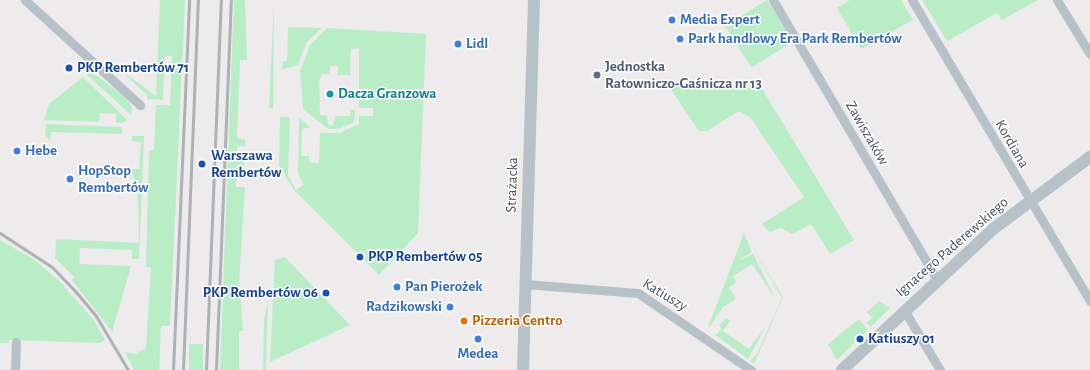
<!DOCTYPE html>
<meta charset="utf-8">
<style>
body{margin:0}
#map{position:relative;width:1090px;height:370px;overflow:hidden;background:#eeebec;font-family:"Alegreya Sans",sans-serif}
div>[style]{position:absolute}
.green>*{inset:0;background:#b8edc6;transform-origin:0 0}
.minor>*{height:9px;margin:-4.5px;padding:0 4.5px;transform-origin:4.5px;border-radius:4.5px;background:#b6c2c8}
.tertiary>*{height:12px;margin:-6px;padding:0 6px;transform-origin:6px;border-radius:6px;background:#b6c2c8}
.rail>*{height:3px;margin:-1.5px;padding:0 1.5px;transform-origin:1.5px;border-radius:1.5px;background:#adb2b6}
.dots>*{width:11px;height:11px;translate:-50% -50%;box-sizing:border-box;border:2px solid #fff;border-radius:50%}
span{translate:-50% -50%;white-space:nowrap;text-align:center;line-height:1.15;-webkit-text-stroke:3px #fff;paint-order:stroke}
.shop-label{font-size:15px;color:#366cbe;font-weight:700}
.left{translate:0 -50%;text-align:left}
.right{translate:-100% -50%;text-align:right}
.service-label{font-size:15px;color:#4e5e75;font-weight:700}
.transit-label{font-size:15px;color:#164399;font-weight:700}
.culture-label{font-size:15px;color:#0d838f;font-weight:700}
.street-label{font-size:15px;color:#445158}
.food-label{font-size:15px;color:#c56008;font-weight:700}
</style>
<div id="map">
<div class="green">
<div style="clip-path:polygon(160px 0,185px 0,170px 326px,161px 326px,159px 370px,134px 370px,125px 352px,135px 354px,146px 348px,151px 267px,146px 267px,149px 150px,154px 150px,156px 105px,170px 105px,172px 56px,165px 56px,163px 100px,147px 99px,147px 95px,122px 71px,156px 96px)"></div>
<div style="clip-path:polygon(234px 0,245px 0,247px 60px,240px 60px,237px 138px,245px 140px,245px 146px,237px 146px,237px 153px,245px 154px,244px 167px,236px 167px,236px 187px,245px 187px,239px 282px,243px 331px,239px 331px,239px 370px,220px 370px)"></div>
<div style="clip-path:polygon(274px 0,273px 108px,269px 108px)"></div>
<div style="left:767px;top:0;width:49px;height:49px;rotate:58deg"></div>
<div style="clip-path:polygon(850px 0,901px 0,913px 20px,861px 49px,837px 8px)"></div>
<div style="clip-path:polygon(922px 0,1038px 0,1002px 20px,997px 13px,947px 41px)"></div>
<div style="clip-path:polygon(288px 27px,322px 28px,307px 42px,298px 65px,282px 69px,283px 61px,287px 61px)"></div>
<div style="clip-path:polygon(327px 28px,426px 34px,418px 233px,379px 275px,294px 190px,279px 165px,280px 117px,290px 117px,288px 175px,296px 190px,304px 185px,298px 173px,299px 117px,310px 127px,302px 129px,301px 156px,309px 156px,309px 162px,319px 163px,320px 133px,340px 133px,359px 124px,359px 116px,373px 116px,373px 108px,359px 108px,359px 48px,351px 49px,350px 75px,338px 75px,338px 66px,330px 66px,329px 74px,322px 74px,319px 82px,320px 115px,327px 116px,328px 124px,333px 126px,335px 116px,350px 116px,351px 110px,355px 110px,354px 122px,339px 129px,328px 129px,303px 109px,300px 72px,310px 45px)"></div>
<div style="clip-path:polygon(89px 70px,124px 96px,132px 107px,131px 115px,85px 73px)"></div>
<div style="clip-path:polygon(83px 77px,127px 120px,123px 123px,116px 123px,116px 114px,100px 113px,99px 122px,44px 120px,49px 104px)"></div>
<div style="clip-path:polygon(668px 85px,762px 89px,854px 240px,830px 254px,811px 224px,793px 234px,781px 228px,770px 232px,762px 224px,804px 197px,751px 118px,739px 111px,707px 131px,699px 131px)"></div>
<div style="clip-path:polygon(46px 124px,122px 127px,122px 134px,51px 132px,50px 141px,45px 135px)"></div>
<div style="clip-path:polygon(132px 136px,144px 136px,139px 259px,132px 259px,132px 250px,80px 248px,79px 264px,131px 266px,112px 332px,72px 280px,74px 277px,55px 258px,56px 239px,139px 243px,138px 190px,131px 169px,139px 169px,141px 142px,132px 141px)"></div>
<div style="clip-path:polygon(744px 233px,752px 252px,738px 261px,753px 254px,775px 298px,752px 264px,733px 276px,736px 282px,729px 287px,736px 299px,723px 307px,707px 330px)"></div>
<div style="clip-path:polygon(0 240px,35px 260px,60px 282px,93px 319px,105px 340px,100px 343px,9px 340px,9px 343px,0 343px)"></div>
<div style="clip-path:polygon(752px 246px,783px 297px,754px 364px,750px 361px,757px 354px,782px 298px)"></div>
<div style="clip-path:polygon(285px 257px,350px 325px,270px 362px,275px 260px)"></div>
<div style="clip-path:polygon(268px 300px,266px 370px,263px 370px,264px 320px)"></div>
<div style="clip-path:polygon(879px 301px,890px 308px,871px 327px,867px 323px,872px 318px,867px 312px)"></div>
<div style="clip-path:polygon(726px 319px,731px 320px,723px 331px,749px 349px,767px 324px,748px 359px,714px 334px,717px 334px,721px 329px,719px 325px)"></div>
<div style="clip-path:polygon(859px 319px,868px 330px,837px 360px,828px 344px)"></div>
<div style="left:189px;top:344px;width:14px;height:26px"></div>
</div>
<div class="minor">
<div style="left:25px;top:0;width:156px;rotate:42.4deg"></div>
<div style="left:773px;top:0;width:324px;rotate:59.6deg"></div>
<div style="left:912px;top:0;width:350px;rotate:59.4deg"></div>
<div style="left:1057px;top:0;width:63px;rotate:58.6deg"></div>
<div style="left:525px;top:284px;width:113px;rotate:4.6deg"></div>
<div style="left:638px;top:293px;width:137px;rotate:34.3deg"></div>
<div style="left:904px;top:310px;width:70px;rotate:59deg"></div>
<div style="left:15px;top:370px;width:28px;rotate:-88deg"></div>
</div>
<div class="tertiary">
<div style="left:523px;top:370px;width:370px;rotate:-88.3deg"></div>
<div style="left:842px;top:370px;width:207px;rotate:-43deg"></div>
<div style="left:993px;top:229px;width:121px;rotate:-36.6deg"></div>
</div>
<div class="rail">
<div style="left:0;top:233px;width:62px;rotate:33.2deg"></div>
<div style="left:52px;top:267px;width:35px;rotate:46deg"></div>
<div style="left:76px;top:292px;width:31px;rotate:50deg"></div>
<div style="left:96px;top:316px;width:63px;rotate:59.3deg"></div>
<div style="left:173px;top:370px;width:370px;rotate:-87.5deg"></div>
<div style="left:183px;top:370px;width:370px;rotate:-87.7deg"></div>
<div style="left:206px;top:370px;width:370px;rotate:-87.7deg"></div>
<div style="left:216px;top:370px;width:370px;rotate:-87.7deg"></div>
</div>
<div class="dots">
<div style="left:672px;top:20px;background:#3f7fe0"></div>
<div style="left:680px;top:39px;background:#3f7fe0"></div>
<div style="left:458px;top:44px;background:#3f7fe0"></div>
<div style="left:69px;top:68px;background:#1a4fb4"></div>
<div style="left:597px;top:75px;background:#5c6f8a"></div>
<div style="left:330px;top:94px;background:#0f9aa8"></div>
<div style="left:17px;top:151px;background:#3f7fe0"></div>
<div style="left:202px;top:164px;background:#1a4fb4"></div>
<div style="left:70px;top:179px;background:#3f7fe0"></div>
<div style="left:360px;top:257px;background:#1a4fb4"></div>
<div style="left:397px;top:287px;background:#3f7fe0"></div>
<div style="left:326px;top:293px;background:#1a4fb4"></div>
<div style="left:450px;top:307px;background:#3f7fe0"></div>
<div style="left:464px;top:321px;background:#e8710a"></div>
<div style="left:478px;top:339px;background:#3f7fe0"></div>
<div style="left:860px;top:339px;background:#1a4fb4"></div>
</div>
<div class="shop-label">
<span class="left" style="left:680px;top:20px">Media Expert</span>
<span class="left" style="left:688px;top:39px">Park handlowy Era Park Rembertów</span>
<span class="left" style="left:466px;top:44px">Lidl</span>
<span class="left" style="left:25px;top:151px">Hebe</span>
<span class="left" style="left:78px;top:179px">HopStop<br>Rembertów</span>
<span class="left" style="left:405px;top:287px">Pan Pierożek</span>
<span class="right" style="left:442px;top:307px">Radzikowski</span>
<span style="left:478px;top:354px">Medea</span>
</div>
<div class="service-label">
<span class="left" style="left:605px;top:75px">Jednostka<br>Ratowniczo-Gaśnicza nr 13</span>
</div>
<div class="transit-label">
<span class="left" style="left:77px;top:68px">PKP Rembertów 71</span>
<span class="left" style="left:211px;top:164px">Warszawa<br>Rembertów</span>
<span class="left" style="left:368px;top:257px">PKP Rembertów 05</span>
<span class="right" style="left:318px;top:293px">PKP Rembertów 06</span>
<span class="left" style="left:868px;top:339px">Katiuszy 01</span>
</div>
<div class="culture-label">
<span class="left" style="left:338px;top:94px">Dacza Granzowa</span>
</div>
<div class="street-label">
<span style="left:867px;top:133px;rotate:60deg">Zawiszaków</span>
<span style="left:1012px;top:144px;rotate:60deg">Kordiana</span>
<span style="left:512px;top:185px;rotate:-88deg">Strażacka</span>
<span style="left:952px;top:247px;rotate:-41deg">Ignacego Paderewskiego</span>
<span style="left:665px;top:295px;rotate:31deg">Katiuszy</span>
</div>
<div class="food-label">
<span class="left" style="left:472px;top:321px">Pizzeria Centro</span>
</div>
</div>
